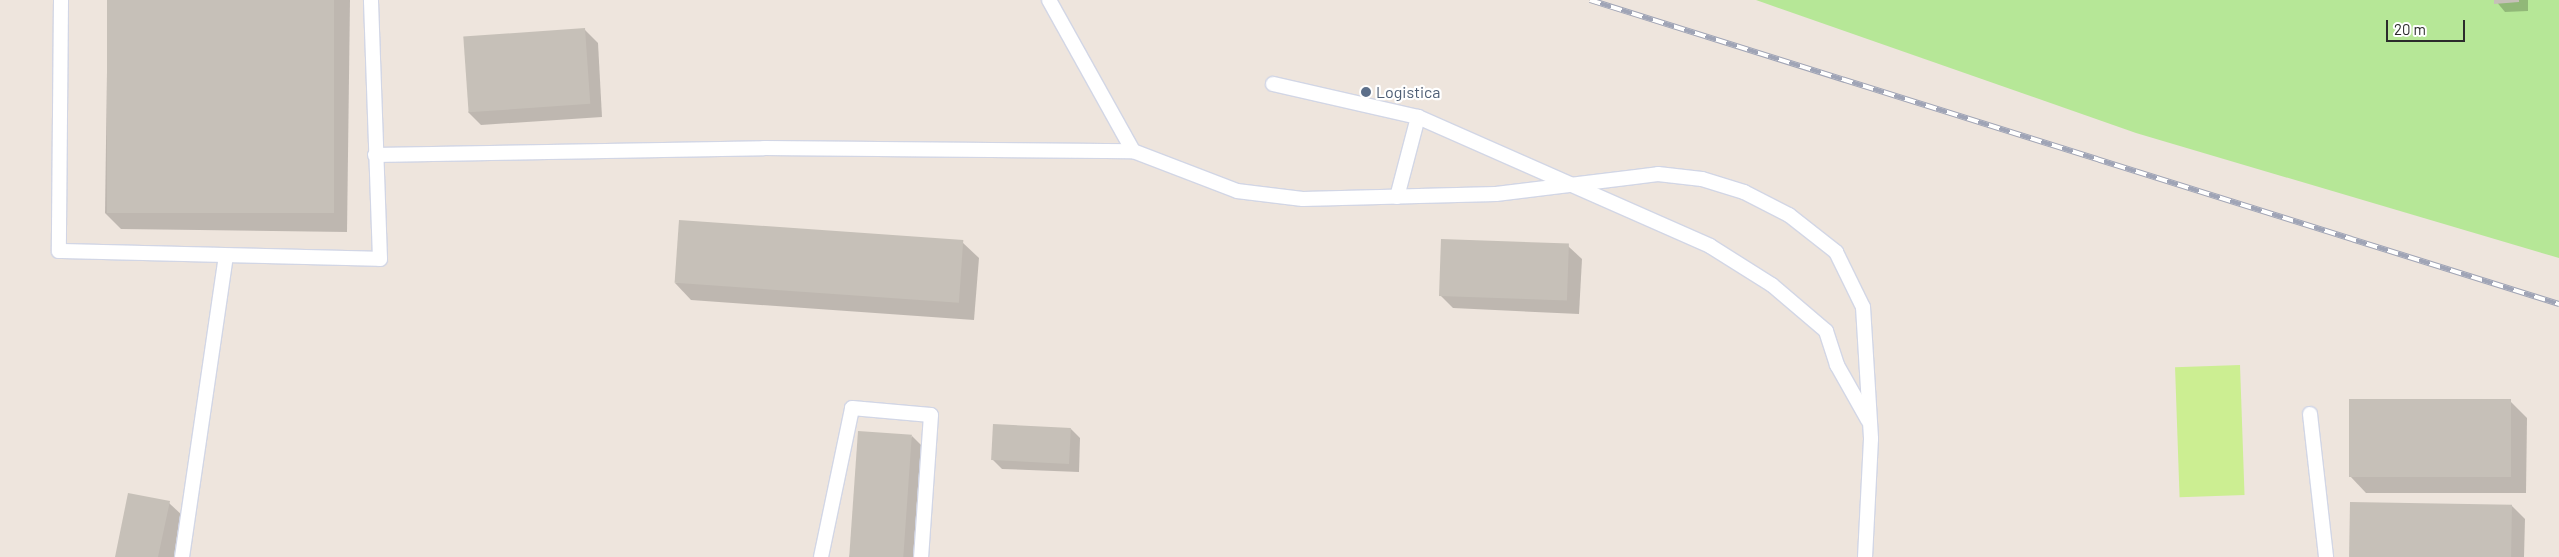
<!DOCTYPE html>
<style>
body{margin:0}
#map{position:relative;width:2559px;height:557px;overflow:hidden;background:#eee5dd;font-family:Barlow,sans-serif}
div>[style]{position:absolute}
.green>*{inset:0;background:#b6e797}
.pitch>*{inset:0;background:#ccee92;transform-origin:0 0}
.shadow>*{inset:0;background:#0003}
.building>*{inset:0;background:#c6c0b8;transform-origin:0 0}
.roads{filter:drop-shadow(1px 0 #d2d6e5) drop-shadow(-1px 0 #d2d6e5) drop-shadow(0 1px #d2d6e5) drop-shadow(0 -1px #d2d6e5)}
.service>*{height:14px;margin:-7px;padding:0 7px;transform-origin:7px;border-radius:7px;background:#fff}
.rail>*{height:5.5px;margin-top:-2.75px;transform-origin:0;background:repeating-linear-gradient(90deg,#fff 0 11px,#9fa4b6 0 22px);box-sizing:border-box;border-block:1px solid #9fa4b6}
.dots>*{width:14px;height:14px;translate:-50% -50%;box-sizing:border-box;border:2px solid #fff;border-radius:50%}
span{translate:-50% -50%;white-space:nowrap;text-align:center;line-height:1.15;-webkit-text-stroke:4.5px #fff;paint-order:stroke}
.service-label{font-size:16px;color:#4e5e75}
.left{translate:0 -50%;text-align:left}
.scale{position:absolute;left:2386px;top:20px;width:79px;height:22px;box-sizing:border-box;border:2px solid #2b2b2b;border-top:0;padding-left:6px;font-size:15px;line-height:18px;white-space:nowrap;color:#2b2b2b;-webkit-text-stroke:4px #fff;paint-order:stroke}
</style>
<div id="map">
<div class="green">
<div style="clip-path:polygon(1756px 0,2559px 0,2559px 258px,2136px 133px)"></div>
</div>
<div class="pitch">
<div style="left:2240px;top:365px;width:130px;height:65px;rotate:88deg"></div>
</div>
<div class="shadow">
<div style="clip-path:polygon(108px 0,350px 0,347px 232px,121px 229px,105px 213px)"></div>
<div style="clip-path:polygon(2495px 0,2528px 0,2528px 11px,2505px 12px)"></div>
<div style="clip-path:polygon(585px 30px,598px 43px,602px 117px,481px 125px,468px 112px)"></div>
<div style="clip-path:polygon(962px 242px,979px 258px,974px 320px,691px 300px,675px 283px)"></div>
<div style="clip-path:polygon(1568px 246px,1582px 259px,1579px 314px,1453px 308px,1440px 295px)"></div>
<div style="clip-path:polygon(2510px 401px,2527px 418px,2526px 493px,2366px 493px,2350px 476px)"></div>
<div style="clip-path:polygon(1071px 429px,1080px 438px,1079px 472px,1002px 469px,993px 460px)"></div>
<div style="clip-path:polygon(912px 436px,928px 452px,920px 557px,849px 557px)"></div>
<div style="clip-path:polygon(169px 503px,183px 516px,174px 557px,116px 557px)"></div>
<div style="clip-path:polygon(2511px 505px,2525px 519px,2524px 557px,2351px 557px)"></div>
</div>
<div class="building">
<div style="left:107px;top:0;width:227px;height:213px"></div>
<div style="clip-path:polygon(2494px 0,2519px 0,2519px 2px,2494px 4px)"></div>
<div style="left:585px;top:28px;width:76px;height:122px;rotate:86deg"></div>
<div style="left:679px;top:220px;width:285px;height:63px;rotate:4deg"></div>
<div style="left:1441px;top:239px;width:128px;height:57px;rotate:2deg"></div>
<div style="left:2349px;top:399px;width:162px;height:78px"></div>
<div style="left:993px;top:424px;width:78px;height:36px;rotate:3deg"></div>
<div style="left:858px;top:431px;width:54px;height:126px;rotate:4deg"></div>
<div style="clip-path:polygon(128px 493px,170px 501px,158px 557px,115px 557px)"></div>
<div style="left:2350px;top:502px;width:162px;height:55px;rotate:1deg"></div>
</div>
<div class="roads">
<div class="service">
<div style="left:61px;top:0;width:251px;rotate:90.5deg"></div>
<div style="left:59px;top:251px;width:321px;rotate:1.4deg"></div>
<div style="left:380px;top:259px;width:259px;rotate:-92deg"></div>
<div style="left:1049px;top:0;width:173px;rotate:60.9deg"></div>
<div style="left:1133px;top:151px;width:111px;rotate:21deg"></div>
<div style="left:1237px;top:191px;width:66px;rotate:6.9deg"></div>
<div style="left:1303px;top:199px;width:193px;rotate:-1.5deg"></div>
<div style="left:1496px;top:194px;width:163px;rotate:-7deg"></div>
<div style="left:1658px;top:174px;width:44px;rotate:6.5deg"></div>
<div style="left:1702px;top:179px;width:44px;rotate:17.2deg"></div>
<div style="left:1744px;top:192px;width:51px;rotate:27.1deg"></div>
<div style="left:1789px;top:215px;width:60px;rotate:38.2deg"></div>
<div style="left:1836px;top:252px;width:61px;rotate:63.9deg"></div>
<div style="left:1863px;top:307px;width:132px;rotate:86.5deg"></div>
<div style="left:1871px;top:439px;width:118px;rotate:92.9deg"></div>
<div style="left:1273px;top:84px;width:149px;rotate:12.8deg"></div>
<div style="left:1418px;top:117px;width:319px;rotate:23.8deg"></div>
<div style="left:1710px;top:246px;width:73px;rotate:32.2deg"></div>
<div style="left:1772px;top:285px;width:71px;rotate:40.4deg"></div>
<div style="left:1826px;top:331px;width:36px;rotate:72deg"></div>
<div style="left:1837px;top:365px;width:63px;rotate:60.6deg"></div>
<div style="left:375px;top:155px;width:389px;rotate:-1deg"></div>
<div style="left:764px;top:148px;width:369px;rotate:0.5deg"></div>
<div style="left:1397px;top:197px;width:83px;rotate:-75.3deg"></div>
<div style="left:2310px;top:414px;width:144px;rotate:83.6deg"></div>
<div style="left:182px;top:557px;width:304px;rotate:-81.7deg"></div>
<div style="left:821px;top:557px;width:152px;rotate:-78.2deg"></div>
<div style="left:852px;top:408px;width:79px;rotate:5.1deg"></div>
<div style="left:931px;top:415px;width:142px;rotate:94deg"></div>
</div>
</div>
<div class="rail">
<div style="left:1590px;top:0;width:1016px;rotate:17.42deg"></div>
</div>
<div class="dots">
<div style="left:1366px;top:92px;background:#5c6f8a"></div>
</div>
<div class="service-label">
<span class="left" style="left:1376px;top:92px">Logistica</span>
</div>
<div class="scale">20 m</div>
</div>
